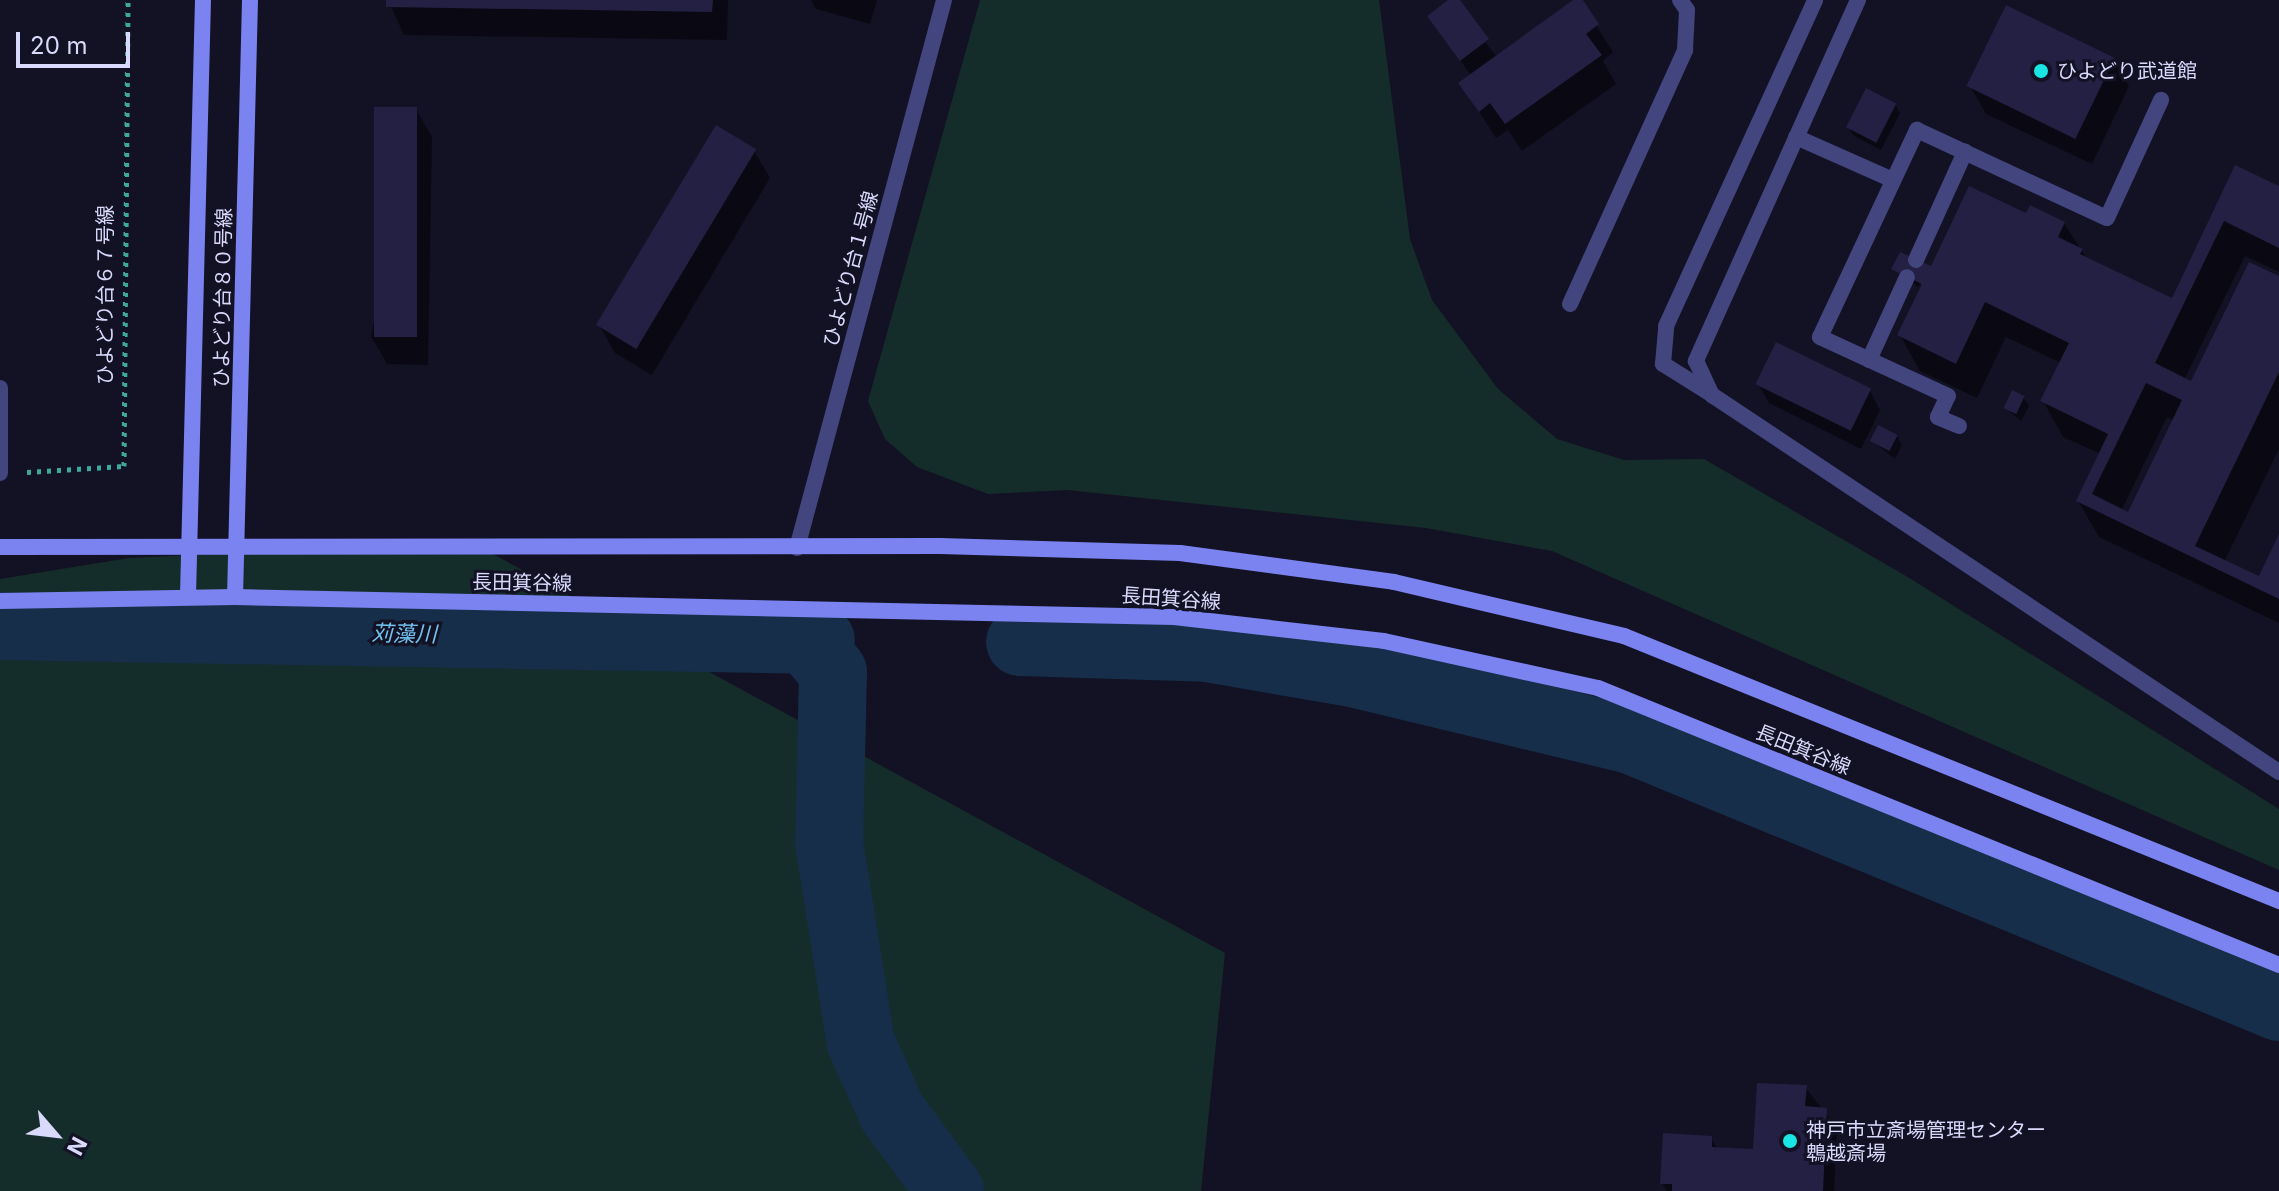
<!DOCTYPE html>
<meta charset="utf-8">
<style>
body{margin:0}
#map{position:relative;width:2279px;height:1191px;overflow:hidden;background:#131124;font-family:Inter,"Noto Sans JP",sans-serif}
div>[style]{position:absolute}
.green>*{inset:0;background:#152d2a}
.shadow>*{inset:0;background:#0007}
.river>*{height:68px;margin:-34px;padding:0 34px;transform-origin:34px;border-radius:34px;background:#162e49}
.building>*{inset:0;background:#232043;transform-origin:0 0}
.path>*{height:5px;margin-top:-2.5px;transform-origin:0;background:repeating-linear-gradient(90deg,#3daa99 0 4px,transparent 0 10px)}
.lane>*{height:16px;margin:-8px;padding:0 8px;transform-origin:8px;border-radius:8px;background:#42457e}
.street>*{height:16px;margin:-8px;padding:0 8px;transform-origin:8px;border-radius:8px;background:#42457e}
.secondary>*{height:16px;margin:-8px;padding:0 8px;transform-origin:8px;border-radius:8px;background:#7a83f0}
.dots>*{width:22px;height:22px;translate:-50% -50%;box-sizing:border-box;border:4px solid #131124;border-radius:50%}
span{translate:-50% -50%;white-space:nowrap;text-align:center;line-height:1.15;-webkit-text-stroke:6px #131124;paint-order:stroke}
.poi-label{font-size:20px;color:#d9d9fb}
.left{translate:0 -50%;text-align:left}
.street-label{font-size:20px;color:#d9d9fb}
.water-label{font-size:22px;color:#72c2ef;font-style:italic}
.north{position:absolute;left:16px;top:1095px;width:80px;height:80px;-webkit-text-stroke:6px #131124;paint-order:stroke;rotate:118deg;font-size:22px;font-weight:700;line-height:32px;text-align:center;color:#d9d9fb}
.north::after{content:'';display:block;margin:auto;width:28px;height:36px;background:#d9d9fb;clip-path:polygon(50% 0,100% 100%,50% 72%,0 100%)}
.scale{position:absolute;left:16px;top:32px;width:114px;height:36px;box-sizing:border-box;border:4px solid #d9d9fb;border-top:0;padding-left:10px;font-size:24px;line-height:28px;white-space:nowrap;color:#d9d9fb;-webkit-text-stroke:6px #131124;paint-order:stroke}
</style>
<div id="map">
<div class="green">
<div style="clip-path:polygon(980px 0,1379px 0,1410px 239px,1432px 300px,1498px 389px,1557px 439px,1624px 460px,1704px 459px,1906px 576px,2279px 809px,2279px 870px,1552px 551px,1426px 528px,1067px 490px,988px 494px,917px 467px,885px 439px,868px 401px)"></div>
<div style="clip-path:polygon(471px 542px,1225px 953px,1201px 1191px,0 1191px,0 579px,129px 558px)"></div>
</div>
<div class="shadow">
<div style="clip-path:polygon(388px 0,728px 0,727px 40px,404px 35px)"></div>
<div style="clip-path:polygon(811px 0,877px 0,870px 24px,816px 9px)"></div>
<div style="clip-path:polygon(1451px 0,1497px 57px,1580px 0,1613px 52px,1603px 61px,1616px 84px,1522px 151px,1508px 130px,1496px 138px,1461px 84px,1471px 76px,1430px 16px)"></div>
<div style="clip-path:polygon(2113px 58px,2129px 86px,2092px 164px,1986px 114px,1970px 86px)"></div>
<div style="clip-path:polygon(1895px 104px,1900px 113px,1881px 150px,1854px 136px,1849px 128px)"></div>
<div style="clip-path:polygon(416px 109px,432px 137px,428px 365px,387px 364px,371px 336px)"></div>
<div style="clip-path:polygon(754px 151px,770px 178px,652px 375px,615px 353px,599px 325px)"></div>
<div style="clip-path:polygon(evenodd,2236px 168px,2279px 188px,2279px 272px,2245px 256px,2184px 380px,2192px 384px,2279px 278px,2279px 449px,2224px 562px,2259px 579px,2279px 538px,2279px 623px,2099px 537px,2078px 501px,2101px 454px,2063px 437px,2043px 401px,2061px 363px,2006px 337px,1977px 398px,1920px 371px,1900px 335px,1931px 270px,1918px 287px,1894px 269px,1932px 269px,2027px 216px,2064px 223px,2087px 259px,2173px 300px,2236px 168px,2167px 417px,2174px 421px,2128px 515px,2121px 511px,2167px 417px)"></div>
<div style="clip-path:polygon(1758px 384px,1870px 391px,1880px 410px,1861px 449px,1769px 403px)"></div>
<div style="clip-path:polygon(2023px 397px,2029px 406px,2021px 421px,2006px 408px)"></div>
<div style="clip-path:polygon(1897px 436px,1902px 445px,1895px 459px,1872px 441px)"></div>
<div style="clip-path:polygon(1805px 1087px,1837px 1128px,1834px 1191px,1667px 1191px,1662px 1183px,1711px 1138px,1718px 1150px,1755px 1151px)"></div>
</div>
<div class="river">
<div style="left:0;top:626px;width:821px;rotate:0.98deg"></div>
<div style="left:808px;top:642px;width:39px;rotate:50deg"></div>
<div style="left:833px;top:672px;width:170px;rotate:91.3deg"></div>
<div style="left:829px;top:842px;width:204px;rotate:81deg"></div>
<div style="left:861px;top:1043px;width:76px;rotate:65.8deg"></div>
<div style="left:892px;top:1112px;width:98px;rotate:53.7deg"></div>
<div style="left:1020px;top:642px;width:187px;rotate:1.8deg"></div>
<div style="left:1207px;top:648px;width:147px;rotate:9.8deg"></div>
<div style="left:1352px;top:673px;width:287px;rotate:13.5deg"></div>
<div style="left:1631px;top:740px;width:701px;rotate:22.39deg"></div>
</div>
<div class="building">
<div style="clip-path:polygon(386px 0,713px 0,712px 12px,386px 7px)"></div>
<div style="clip-path:polygon(1448px 0,1460px 0,1489px 39px,1460px 61px,1427px 16px)"></div>
<div style="clip-path:polygon(1573px 0,1583px 0,1599px 24px,1586px 34px,1602px 55px,1505px 124px,1490px 103px,1479px 112px,1458px 83px)"></div>
<div style="left:2006px;top:5px;width:121px;height:90px;rotate:26deg"></div>
<div style="left:1866px;top:88px;width:34px;height:44px;rotate:27deg"></div>
<div style="left:374px;top:107px;width:43px;height:230px"></div>
<div style="left:716px;top:125px;width:47px;height:233px;rotate:31deg"></div>
<div style="clip-path:polygon(evenodd,2235px 165px,2279px 186px,2279px 248px,2224px 221px,2155px 363px,2191px 381px,2249px 262px,2279px 276px,2279px 372px,2195px 546px,2259px 576px,2279px 534px,2279px 599px,2076px 501px,2108px 434px,2040px 401px,2069px 343px,1985px 302px,1956px 364px,1897px 335px,1922px 284px,1891px 269px,1900px 252px,1931px 266px,1969px 186px,2026px 213px,2030px 205px,2065px 222px,2058px 237px,2083px 249px,2080px 254px,2172px 298px,2235px 165px,2146px 383px,2182px 400px,2128px 512px,2092px 494px,2146px 383px)"></div>
<div style="left:1776px;top:342px;width:106px;height:47px;rotate:26deg"></div>
<div style="left:2012px;top:390px;width:14px;height:20px;rotate:25deg"></div>
<div style="left:1878px;top:425px;width:22px;height:18px;rotate:27deg"></div>
<div style="clip-path:polygon(1757px 1083px,1807px 1085px,1805px 1106px,1827px 1108px,1823px 1191px,1672px 1191px,1672px 1184px,1660px 1184px,1663px 1133px,1712px 1136px,1712px 1147px,1753px 1149px)"></div>
</div>
<div class="path">
<div style="left:27px;top:472px;width:97px;rotate:-3.5deg"></div>
<div style="left:124px;top:466px;width:466px;rotate:-89.5deg"></div>
</div>
<div class="lane">
<div style="left:1858px;top:0;width:396px;rotate:114.2deg"></div>
<div style="left:1696px;top:361px;width:38px;rotate:65deg"></div>
<div style="left:1712px;top:395px;width:681px;rotate:33.62deg"></div>
<div style="left:1796px;top:137px;width:106px;rotate:23.9deg"></div>
<div style="left:1916px;top:260px;width:119px;rotate:-65.6deg"></div>
<div style="left:1570px;top:304px;width:279px;rotate:-65.6deg"></div>
<div style="left:1685px;top:50px;width:40px;rotate:-87.1deg"></div>
<div style="left:1687px;top:10px;width:12px;rotate:-125deg"></div>
<div style="left:1869px;top:360px;width:91px;rotate:-65.4deg"></div>
<div style="left:1711px;top:394px;width:57px;rotate:-148deg"></div>
<div style="left:1663px;top:364px;width:38px;rotate:-85deg"></div>
<div style="left:1666px;top:326px;width:358px;rotate:-65.4deg"></div>
<div style="left:1959px;top:426px;width:23px;rotate:-157deg"></div>
<div style="left:1938px;top:417px;width:23px;rotate:-65deg"></div>
<div style="left:1948px;top:396px;width:141px;rotate:-155.3deg"></div>
<div style="left:1820px;top:337px;width:229px;rotate:-64.9deg"></div>
<div style="left:1917px;top:130px;width:209px;rotate:24.9deg"></div>
<div style="left:2107px;top:218px;width:130px;rotate:-65.4deg"></div>
</div>
<div class="street">
<div style="left:0;top:388px;width:85px;rotate:90deg"></div>
<div style="left:797px;top:548px;width:567px;rotate:-74.98deg"></div>
</div>
<div class="secondary">
<div style="left:0;top:547px;width:940px;rotate:-0.06deg"></div>
<div style="left:940px;top:546px;width:240px;rotate:1.7deg"></div>
<div style="left:1180px;top:553px;width:216px;rotate:7.7deg"></div>
<div style="left:1394px;top:582px;width:236px;rotate:13.2deg"></div>
<div style="left:1624px;top:636px;width:707px;rotate:22.03deg"></div>
<div style="left:188px;top:596px;width:596px;rotate:-88.56deg"></div>
<div style="left:235px;top:597px;width:597px;rotate:-88.56deg"></div>
<div style="left:0;top:601px;width:235px;rotate:-1deg"></div>
<div style="left:235px;top:597px;width:939px;rotate:1.22deg"></div>
<div style="left:1174px;top:617px;width:211px;rotate:6.5deg"></div>
<div style="left:1384px;top:641px;width:219px;rotate:12.4deg"></div>
<div style="left:1598px;top:688px;width:735px;rotate:22.13deg"></div>
</div>
<div class="dots">
<div style="left:2041px;top:71px;background:#1ae5e5"></div>
<div style="left:1790px;top:1141px;background:#1ae5e5"></div>
</div>
<div class="poi-label">
<span class="left" style="left:2057px;top:71px">ひよどり武道館</span>
<span class="left" style="left:1806px;top:1142px">神戸市立斎場管理センター<br>鵯越斎場</span>
</div>
<div class="street-label">
<span style="left:851px;top:269px;rotate:-75deg">ひよどり台１号線</span>
<span style="left:105px;top:295px;rotate:-90deg">ひよどり台６７号線</span>
<span style="left:223px;top:298px;rotate:-89deg">ひよどり台８０号線</span>
<span style="left:522px;top:583px;rotate:1deg">長田箕谷線</span>
<span style="left:1171px;top:599px;rotate:4deg">長田箕谷線</span>
<span style="left:1803px;top:750px;rotate:22deg">長田箕谷線</span>
</div>
<div class="water-label">
<span style="left:404px;top:634px;rotate:1deg">苅藻川</span>
</div>
<div class="north">N</div>
<div class="scale">20 m</div>
</div>
